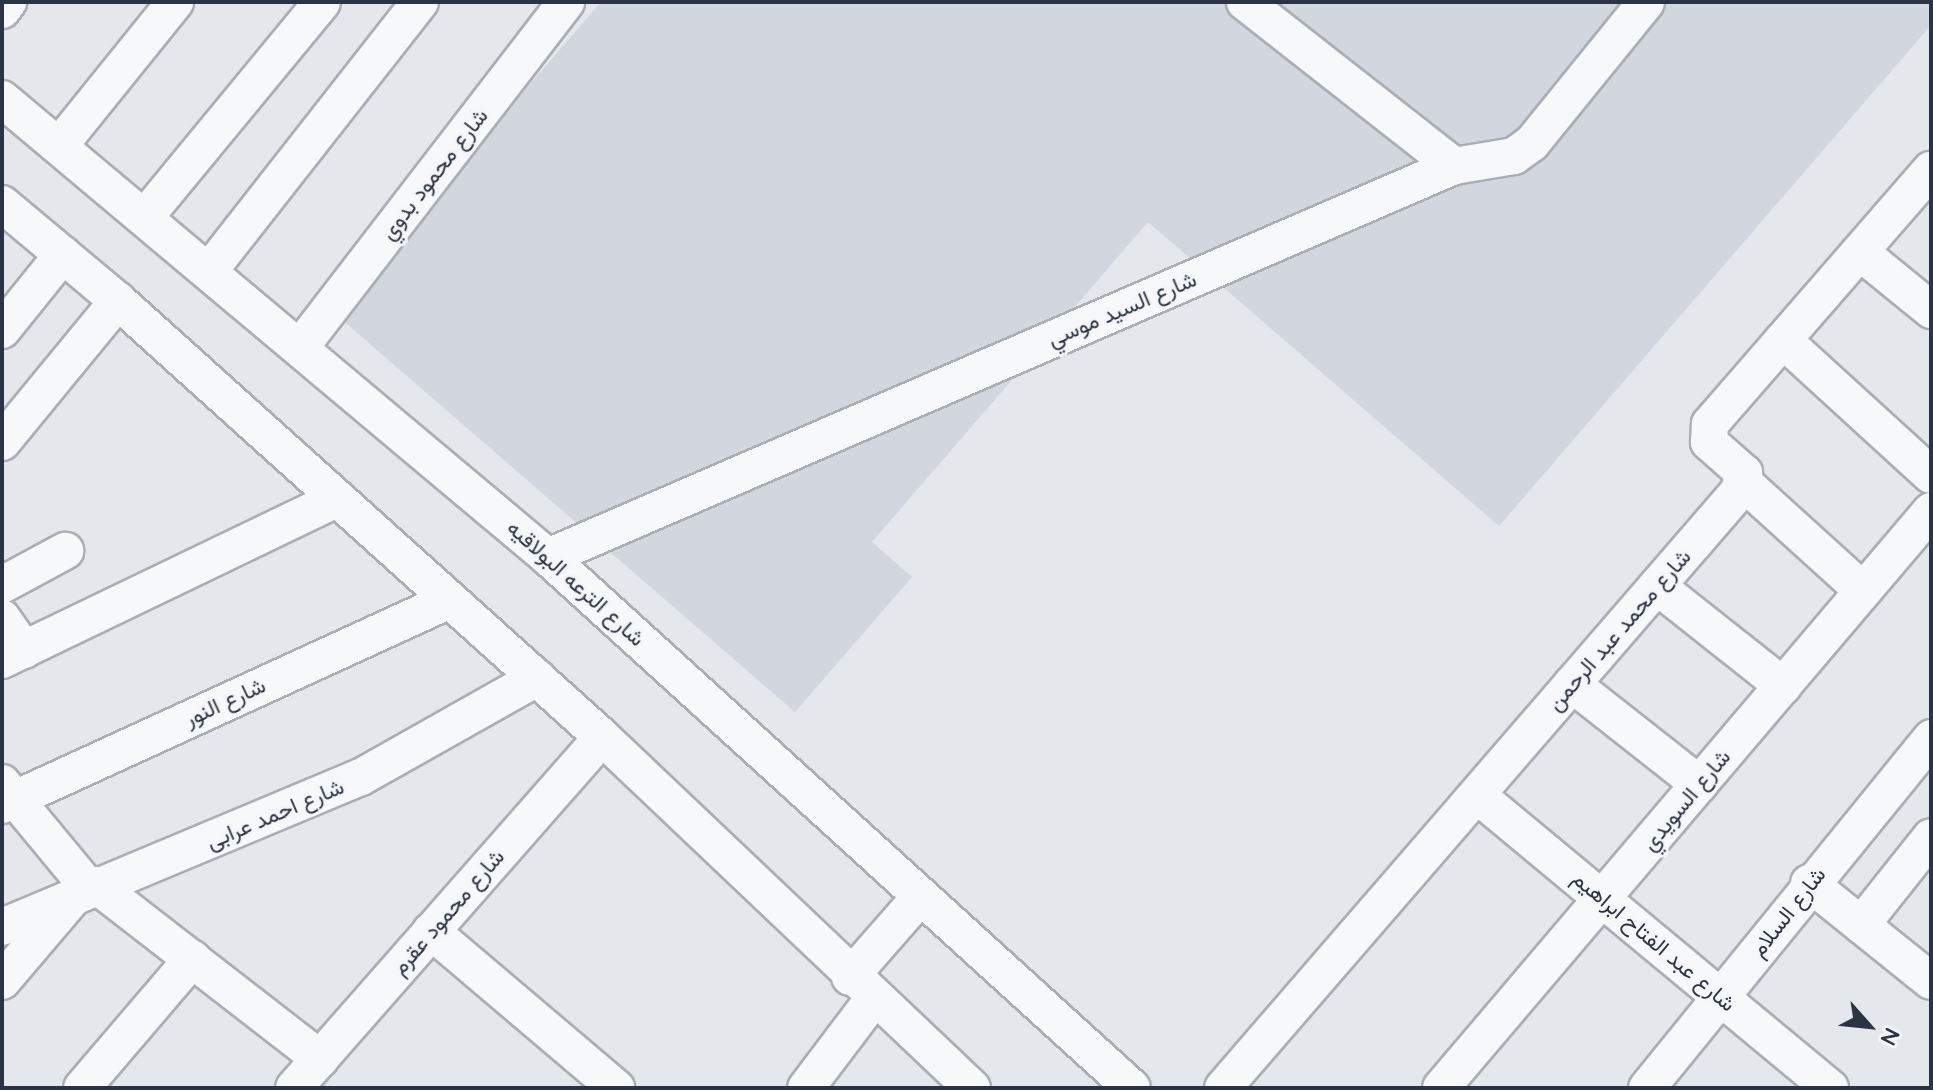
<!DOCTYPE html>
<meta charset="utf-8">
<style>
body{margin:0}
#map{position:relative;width:1933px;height:1090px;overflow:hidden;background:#e4e7ec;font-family:Quicksand,Vazirmatn,sans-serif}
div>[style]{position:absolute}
.built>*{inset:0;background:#d2d6de}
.roads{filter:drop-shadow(2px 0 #a9aeb7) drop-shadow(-2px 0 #a9aeb7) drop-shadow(0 2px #a9aeb7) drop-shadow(0 -2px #a9aeb7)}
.minor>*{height:36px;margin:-18px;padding:0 18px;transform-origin:18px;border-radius:18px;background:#f7f8fa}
span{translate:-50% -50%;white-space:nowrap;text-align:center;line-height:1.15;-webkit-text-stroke:6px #f4f6f9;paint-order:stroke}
.street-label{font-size:22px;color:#2b3445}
.frame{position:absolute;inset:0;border:4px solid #2b3445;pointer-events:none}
.north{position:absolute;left:1829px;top:986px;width:80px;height:80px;-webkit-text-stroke:6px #f4f6f9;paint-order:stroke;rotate:117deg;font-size:22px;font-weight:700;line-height:32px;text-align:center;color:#2b3445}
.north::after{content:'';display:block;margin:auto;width:28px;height:36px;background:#2b3445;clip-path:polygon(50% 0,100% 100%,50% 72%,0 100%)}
</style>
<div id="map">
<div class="built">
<div style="clip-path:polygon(601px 2px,1931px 2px,1931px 25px,1499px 526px,1148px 222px,872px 542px,912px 577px,795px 712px,333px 312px)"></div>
</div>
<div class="roads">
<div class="minor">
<div style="left:1245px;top:2px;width:266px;rotate:38.1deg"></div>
<div style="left:2px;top:10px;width:10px;rotate:-53deg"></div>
<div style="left:2px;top:99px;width:713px;rotate:39.99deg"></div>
<div style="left:548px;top:557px;width:789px;rotate:42.28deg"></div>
<div style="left:59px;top:146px;width:185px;rotate:-51.1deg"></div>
<div style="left:2px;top:204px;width:151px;rotate:39.9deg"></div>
<div style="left:118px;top:301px;width:651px;rotate:42.01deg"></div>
<div style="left:602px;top:737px;width:510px;rotate:43.49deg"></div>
<div style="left:145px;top:217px;width:278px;rotate:-50.5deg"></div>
<div style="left:1860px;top:252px;width:92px;rotate:39.2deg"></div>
<div style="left:209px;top:271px;width:342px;rotate:-51.9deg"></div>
<div style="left:2px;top:330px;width:97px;rotate:-51.2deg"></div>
<div style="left:1783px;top:340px;width:200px;rotate:42.4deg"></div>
<div style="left:302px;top:345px;width:433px;rotate:-52.4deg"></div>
<div style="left:2px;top:442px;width:183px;rotate:-50.6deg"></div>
<div style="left:1743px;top:482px;width:162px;rotate:42.2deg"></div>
<div style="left:548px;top:557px;width:987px;rotate:-23.34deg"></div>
<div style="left:1454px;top:166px;width:61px;rotate:-9.5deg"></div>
<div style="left:1514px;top:156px;width:22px;rotate:-36deg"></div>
<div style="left:1532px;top:143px;width:181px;rotate:-51deg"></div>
<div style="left:2px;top:585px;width:72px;rotate:-28.4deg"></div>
<div style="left:1657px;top:586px;width:161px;rotate:38.4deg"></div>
<div style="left:2px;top:618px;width:39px;rotate:55deg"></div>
<div style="left:2px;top:660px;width:371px;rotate:-25.7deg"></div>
<div style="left:1572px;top:684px;width:162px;rotate:38.2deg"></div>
<div style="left:2px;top:783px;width:136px;rotate:50.4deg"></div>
<div style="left:1477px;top:795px;width:459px;rotate:39.7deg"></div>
<div style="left:2px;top:805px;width:492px;rotate:-24.6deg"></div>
<div style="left:1809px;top:883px;width:156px;rotate:38.8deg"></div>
<div style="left:96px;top:885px;width:284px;rotate:37.8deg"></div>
<div style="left:1861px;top:925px;width:112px;rotate:-51.5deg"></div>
<div style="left:2px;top:927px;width:389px;rotate:-22.7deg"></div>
<div style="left:361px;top:777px;width:202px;rotate:-29.4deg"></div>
<div style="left:431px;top:931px;width:243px;rotate:40.3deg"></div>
<div style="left:850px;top:977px;width:108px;rotate:-48.8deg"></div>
<div style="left:2px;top:981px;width:106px;rotate:-49.6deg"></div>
<div style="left:82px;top:1088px;width:170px;rotate:-49.5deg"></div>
<div style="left:294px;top:1088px;width:467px;rotate:-48.7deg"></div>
<div style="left:806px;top:1088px;width:113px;rotate:-52.9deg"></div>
<div style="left:1223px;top:1088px;width:789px;rotate:-49.16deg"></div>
<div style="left:1739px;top:491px;width:19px;rotate:-74deg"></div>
<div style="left:1744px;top:473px;width:47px;rotate:-138.5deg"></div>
<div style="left:1709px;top:442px;width:18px;rotate:-87deg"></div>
<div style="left:1710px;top:424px;width:337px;rotate:-49deg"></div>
<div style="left:1441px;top:1088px;width:757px;rotate:-49.66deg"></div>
<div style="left:1647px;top:1088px;width:451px;rotate:-50.9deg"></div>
</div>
</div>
<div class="street-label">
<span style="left:434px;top:174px;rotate:-52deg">شارع محمود بدوي</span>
<span style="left:1122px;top:309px;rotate:-23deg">شارع السيد موسي</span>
<span style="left:576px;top:583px;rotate:42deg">شارع الترعه البولاقيه</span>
<span style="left:1619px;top:630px;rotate:-49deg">شارع محمد عبد الرحمن</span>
<span style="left:225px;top:702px;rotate:-25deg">شارع النور</span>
<span style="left:1686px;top:800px;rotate:-50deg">شارع السويدي</span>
<span style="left:275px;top:814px;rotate:-23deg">شارع احمد عرابى</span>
<span style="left:448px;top:912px;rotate:-49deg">شارع محمود عقرم</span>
<span style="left:1788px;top:912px;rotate:-52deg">شارع السلام</span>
<span style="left:1654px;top:941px;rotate:40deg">شارع عبد الفتاح ابراهيم</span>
</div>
<div class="frame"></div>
<div class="north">N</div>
</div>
